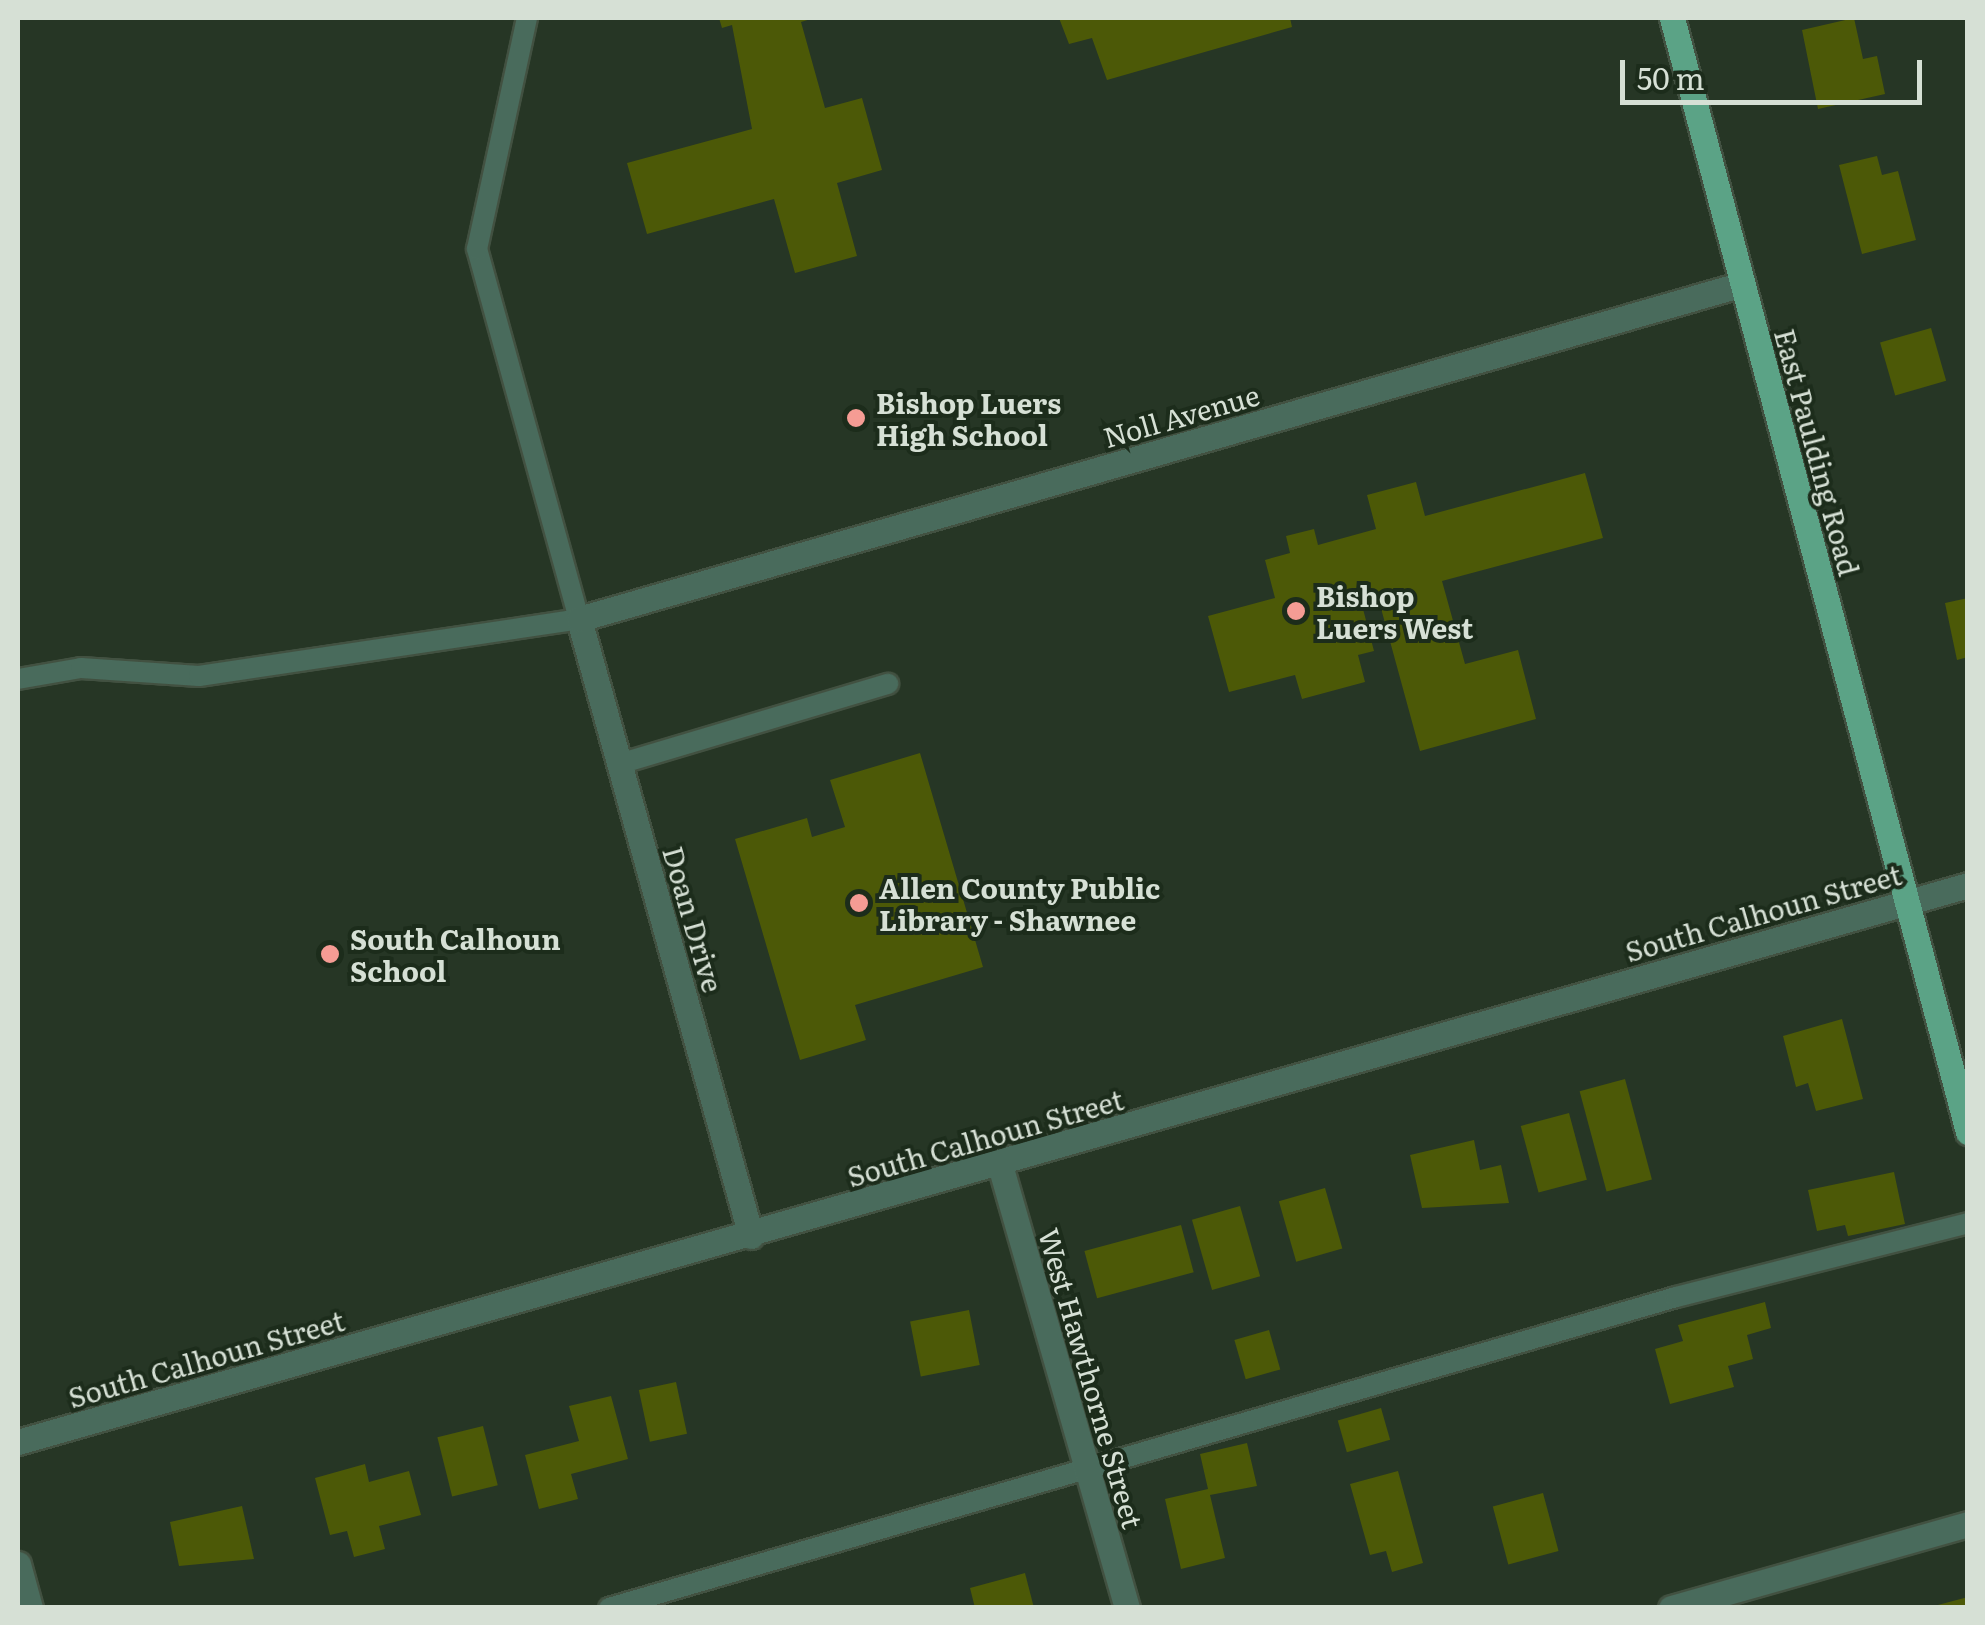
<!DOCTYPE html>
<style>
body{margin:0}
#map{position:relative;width:1985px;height:1625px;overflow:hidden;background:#263625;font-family:Literata,serif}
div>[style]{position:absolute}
.building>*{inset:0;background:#4c5907;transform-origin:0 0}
.roads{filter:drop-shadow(2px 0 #425141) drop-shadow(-2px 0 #425141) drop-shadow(0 2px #425141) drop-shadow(0 -2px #425141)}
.service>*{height:20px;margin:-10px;padding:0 10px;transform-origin:10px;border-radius:10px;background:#496b5c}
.minor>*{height:25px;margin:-12.5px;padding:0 12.5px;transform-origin:12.5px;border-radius:12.5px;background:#496b5c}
.tertiary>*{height:25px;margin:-12.5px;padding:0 12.5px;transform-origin:12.5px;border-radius:12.5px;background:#496b5c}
.primary>*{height:25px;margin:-12.5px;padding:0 12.5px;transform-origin:12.5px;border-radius:12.5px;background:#5ba386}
.dots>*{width:28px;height:28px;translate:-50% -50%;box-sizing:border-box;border:5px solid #1c2c1b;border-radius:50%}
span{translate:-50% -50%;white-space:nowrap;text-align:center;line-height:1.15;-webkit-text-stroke:8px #1c2c1b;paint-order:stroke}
.poi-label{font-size:28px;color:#d6e0d5;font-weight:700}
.left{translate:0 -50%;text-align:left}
.street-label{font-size:28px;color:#d6e0d5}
.frame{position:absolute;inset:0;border:20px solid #d6e0d5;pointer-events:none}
.scale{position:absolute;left:1620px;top:60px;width:302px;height:45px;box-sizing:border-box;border:5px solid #d6e0d5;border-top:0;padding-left:12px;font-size:30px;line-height:35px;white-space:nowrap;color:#d6e0d5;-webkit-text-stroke:8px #1c2c1b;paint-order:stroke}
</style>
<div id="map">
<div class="building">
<div style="clip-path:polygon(719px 18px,814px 18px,801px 22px,825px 108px,862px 98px,882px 170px,837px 183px,857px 256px,795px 273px,774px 199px,647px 234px,627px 163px,752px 129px,732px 25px,722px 28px)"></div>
<div style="clip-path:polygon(1059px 18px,1290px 18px,1292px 27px,1107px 80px,1092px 38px,1069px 44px)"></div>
<div style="clip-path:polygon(1854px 18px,1863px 59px,1877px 56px,1885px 94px,1818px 109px,1802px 30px)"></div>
<div style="clip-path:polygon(1877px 156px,1882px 175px,1898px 171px,1916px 240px,1862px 254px,1839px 165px)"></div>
<div style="left:1931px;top:328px;width:55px;height:53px;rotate:74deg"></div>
<div style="clip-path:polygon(1585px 473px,1603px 538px,1442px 581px,1465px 664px,1518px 650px,1536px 719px,1420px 751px,1379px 601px,1362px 605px,1374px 651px,1358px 655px,1365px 682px,1302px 699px,1295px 675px,1229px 692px,1208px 616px,1275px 598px,1265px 560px,1290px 553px,1286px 536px,1314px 529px,1318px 545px,1376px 529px,1367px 495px,1416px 482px,1425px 516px)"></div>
<div style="clip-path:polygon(1968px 598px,1968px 657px,1957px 660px,1945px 603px)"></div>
<div style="clip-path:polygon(920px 753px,983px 967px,855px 1005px,866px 1040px,800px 1060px,735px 839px,807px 818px,812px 837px,845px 827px,830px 780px)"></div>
<div style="clip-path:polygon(1842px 1019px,1863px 1099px,1816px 1111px,1808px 1083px,1796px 1087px,1783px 1036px)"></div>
<div style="left:1625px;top:1079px;width:104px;height:47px;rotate:75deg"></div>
<div style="left:1569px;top:1113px;width:69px;height:50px;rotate:75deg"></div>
<div style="clip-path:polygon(1474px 1140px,1480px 1170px,1501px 1165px,1509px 1203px,1422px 1208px,1410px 1155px)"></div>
<div style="clip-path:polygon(1894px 1172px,1905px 1224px,1848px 1236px,1845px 1225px,1817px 1231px,1808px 1190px)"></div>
<div style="left:1325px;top:1188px;width:63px;height:48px;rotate:74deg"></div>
<div style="left:1240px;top:1206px;width:73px;height:50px;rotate:74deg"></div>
<div style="left:1181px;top:1225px;width:49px;height:100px;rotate:75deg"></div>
<div style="clip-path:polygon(1765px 1302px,1771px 1328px,1747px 1335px,1753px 1359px,1728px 1366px,1734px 1387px,1670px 1404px,1655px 1349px,1683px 1341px,1678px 1325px)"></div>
<div style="left:969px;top:1310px;width:56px;height:60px;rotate:79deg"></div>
<div style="left:1269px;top:1330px;width:41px;height:36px;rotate:74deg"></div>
<div style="left:676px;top:1382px;width:53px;height:38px;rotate:78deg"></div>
<div style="clip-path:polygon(611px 1396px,628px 1459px,571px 1474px,578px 1499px,539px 1509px,525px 1455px,579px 1441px,569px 1406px)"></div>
<div style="left:1381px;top:1408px;width:33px;height:45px;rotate:74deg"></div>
<div style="left:483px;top:1426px;width:61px;height:47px;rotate:76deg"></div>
<div style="clip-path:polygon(1247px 1443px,1257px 1486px,1210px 1495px,1225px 1558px,1181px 1569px,1165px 1499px,1208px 1489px,1200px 1454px)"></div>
<div style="clip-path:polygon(365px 1464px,369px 1482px,409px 1471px,421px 1515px,379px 1526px,385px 1549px,354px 1557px,347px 1531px,330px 1535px,315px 1478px)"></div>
<div style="clip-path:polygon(1398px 1471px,1423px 1563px,1392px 1572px,1386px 1551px,1370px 1555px,1350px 1484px)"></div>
<div style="left:1543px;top:1493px;width:60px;height:52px;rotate:75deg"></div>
<div style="clip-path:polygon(242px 1506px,254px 1559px,179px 1566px,170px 1522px)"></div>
<div style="clip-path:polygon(1025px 1573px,1034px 1608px,975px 1608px,970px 1588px)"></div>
<div style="clip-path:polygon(1968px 1597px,1968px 1608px,1934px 1608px,1934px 1606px)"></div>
</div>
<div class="roads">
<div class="service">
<div style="left:18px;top:679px;width:64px;rotate:-9.9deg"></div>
<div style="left:81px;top:668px;width:118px;rotate:3.9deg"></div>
<div style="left:199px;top:676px;width:384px;rotate:-8.5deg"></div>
<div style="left:579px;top:619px;width:384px;rotate:-105.4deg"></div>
<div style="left:477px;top:249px;width:236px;rotate:-77.8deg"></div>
<div style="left:619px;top:764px;width:281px;rotate:-16.6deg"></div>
<div style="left:609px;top:1608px;width:1111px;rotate:-16.25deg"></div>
<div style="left:1676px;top:1297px;width:301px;rotate:-14.2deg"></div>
</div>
<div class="minor">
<div style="left:1000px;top:1165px;width:461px;rotate:74deg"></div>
<div style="left:751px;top:1236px;width:641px;rotate:-105.58deg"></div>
<div style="left:579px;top:619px;width:1211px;rotate:-16.06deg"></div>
<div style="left:18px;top:1564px;width:46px;rotate:74.7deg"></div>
<div style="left:1671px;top:1608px;width:309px;rotate:-15.8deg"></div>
</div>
<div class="tertiary">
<div style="left:18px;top:1442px;width:2028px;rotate:-15.94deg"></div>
</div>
<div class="primary">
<div style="left:1672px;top:18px;width:1153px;rotate:75.12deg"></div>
</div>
</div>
<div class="dots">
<div style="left:856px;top:418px;background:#f59c94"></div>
<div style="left:1296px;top:611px;background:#f59c94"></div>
<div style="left:859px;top:903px;background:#f59c94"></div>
<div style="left:330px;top:954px;background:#f59c94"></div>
</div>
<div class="poi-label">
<span class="left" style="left:876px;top:418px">Bishop Luers<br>High School</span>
<span class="left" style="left:1316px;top:611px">Bishop<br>Luers West</span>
<span class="left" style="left:879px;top:903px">Allen County Public<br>Library - Shawnee</span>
<span class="left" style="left:350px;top:954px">South Calhoun<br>School</span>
</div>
<div class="street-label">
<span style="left:1181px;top:415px;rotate:-16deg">Noll Avenue</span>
<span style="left:1818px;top:452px;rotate:75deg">East Paulding Road</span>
<span style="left:1763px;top:912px;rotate:-16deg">South Calhoun Street</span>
<span style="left:694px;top:919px;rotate:74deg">Doan Drive</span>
<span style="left:985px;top:1137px;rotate:-16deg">South Calhoun Street</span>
<span style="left:206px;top:1358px;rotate:-16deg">South Calhoun Street</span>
<span style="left:1092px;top:1378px;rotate:74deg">West Hawthorne Street</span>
</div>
<div class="frame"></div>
<div class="scale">50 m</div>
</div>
